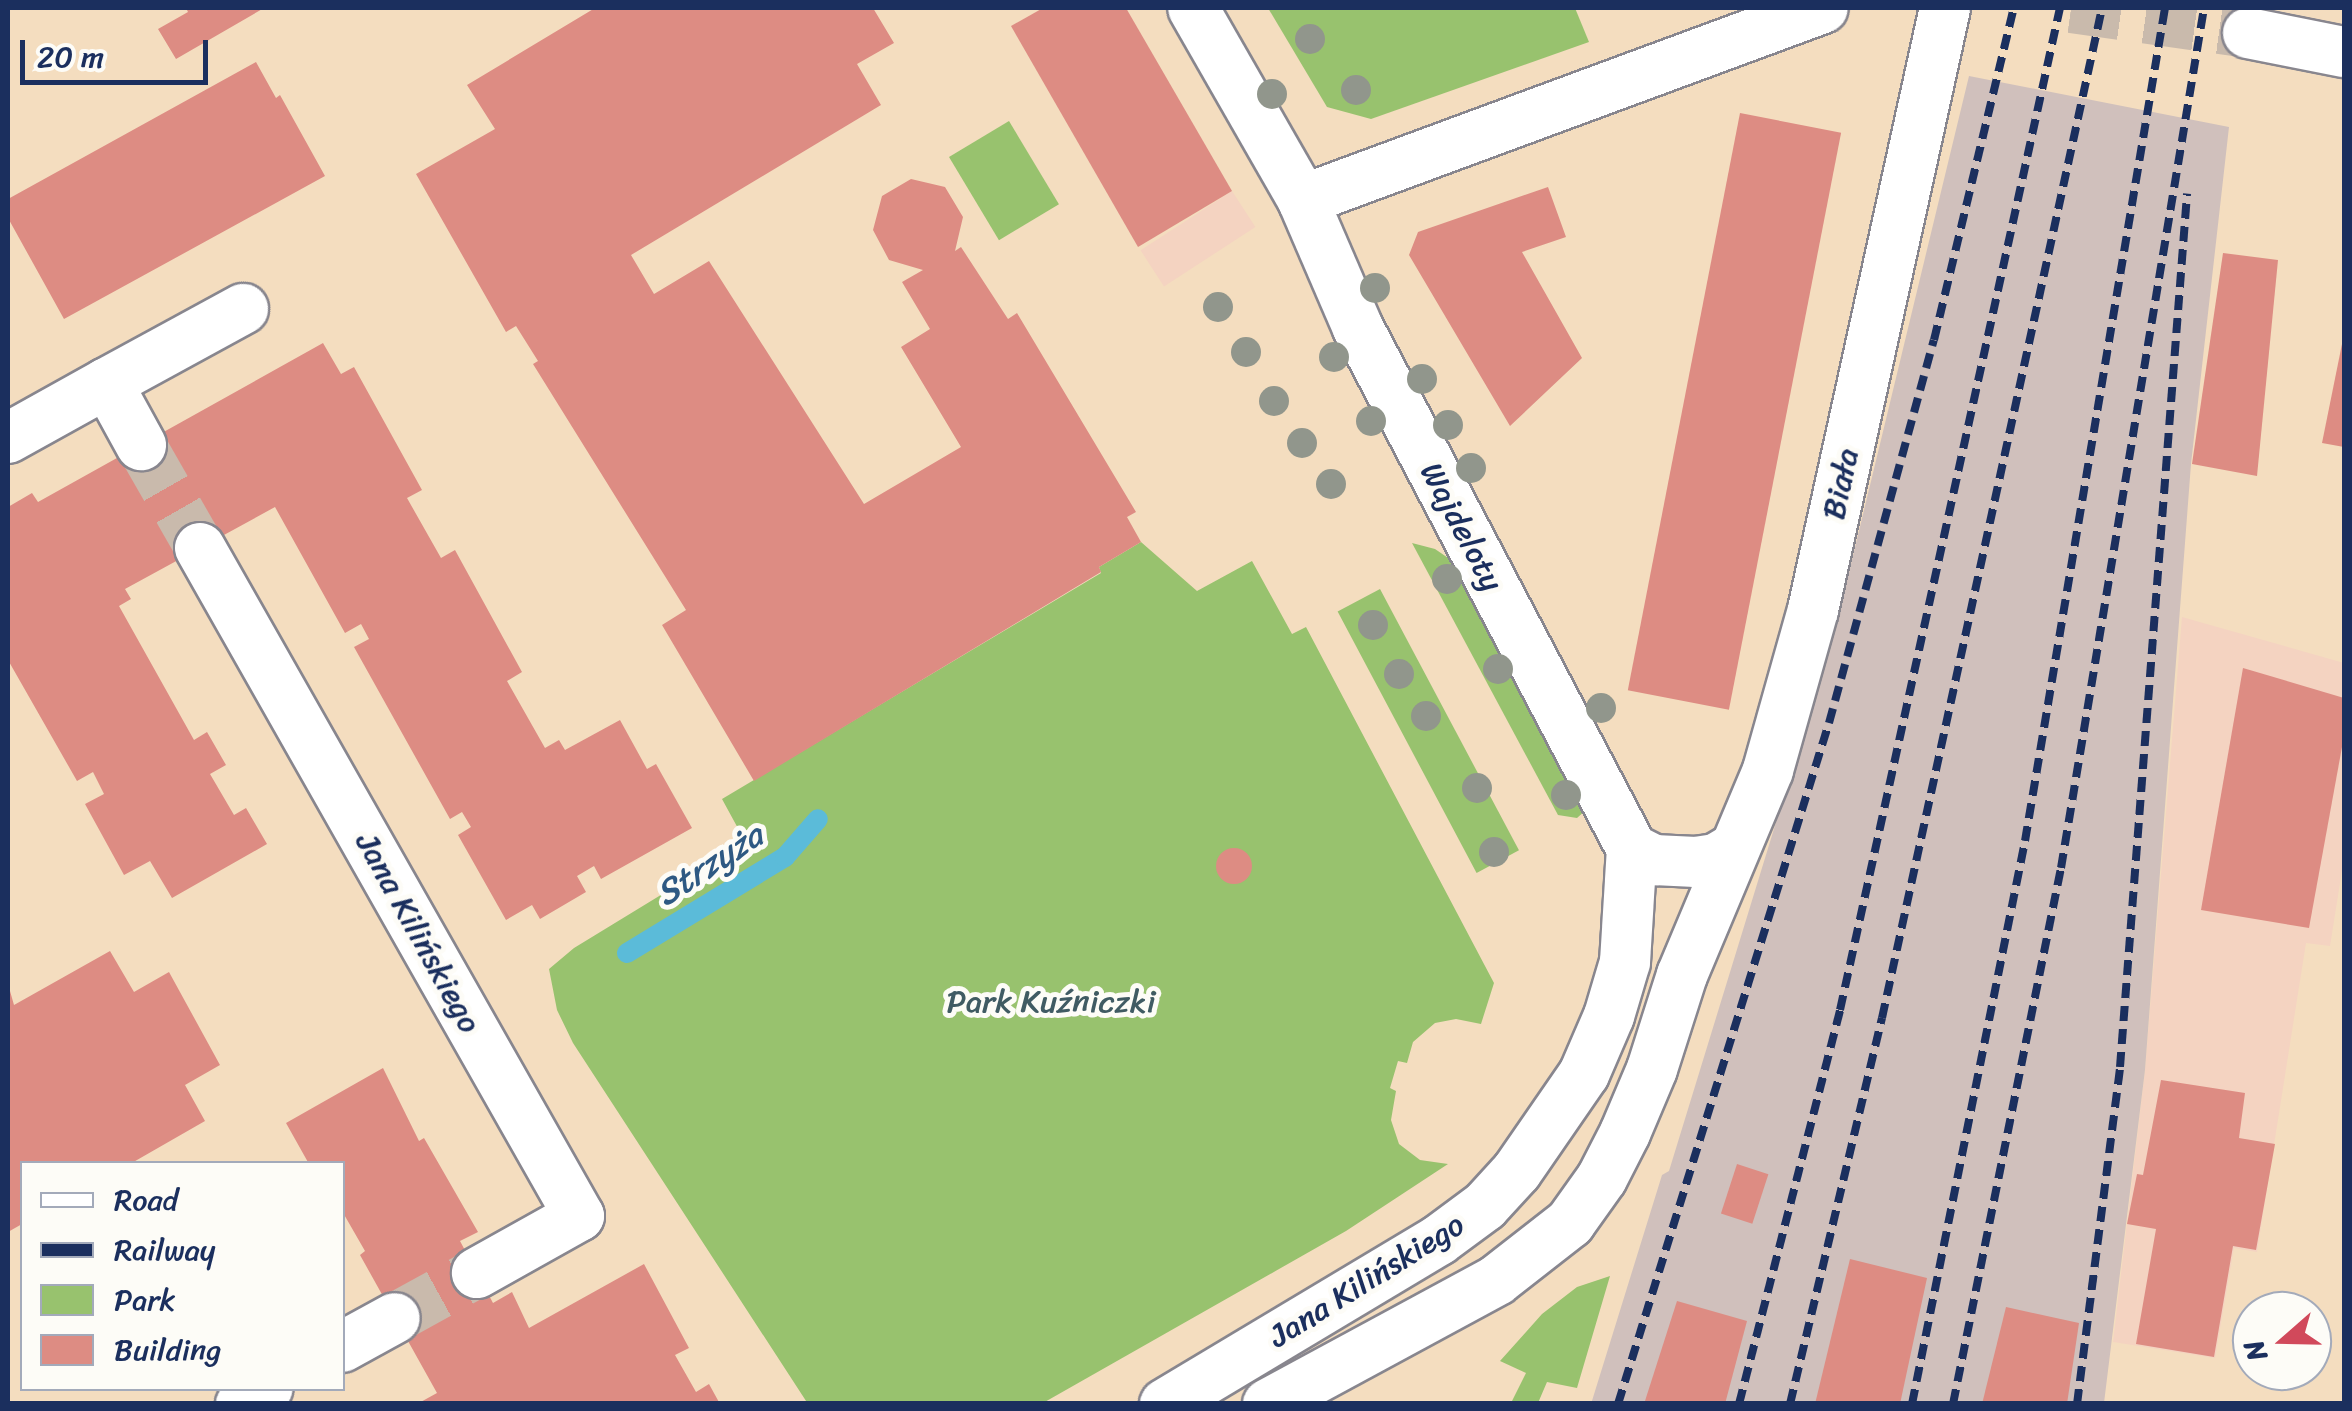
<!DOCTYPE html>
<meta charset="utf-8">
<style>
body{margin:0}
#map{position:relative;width:2352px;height:1411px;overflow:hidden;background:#f4ddbf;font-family:Sriracha,sans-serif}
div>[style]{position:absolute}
.built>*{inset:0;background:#f4d3c1;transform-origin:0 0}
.industrial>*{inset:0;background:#d0c0bc}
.green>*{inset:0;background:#98c26e;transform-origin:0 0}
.stream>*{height:20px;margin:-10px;padding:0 10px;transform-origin:10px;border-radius:10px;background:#5bbbd9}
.building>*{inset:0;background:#dd8c83;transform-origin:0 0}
.round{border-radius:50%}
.minor-tunnel>*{height:50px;margin-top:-25px;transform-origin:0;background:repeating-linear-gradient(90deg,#c9baac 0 50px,transparent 0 75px)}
.roads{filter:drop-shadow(2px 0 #88868e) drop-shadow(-2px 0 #88868e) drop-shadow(0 2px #88868e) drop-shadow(0 -2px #88868e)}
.minor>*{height:50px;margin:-25px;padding:0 25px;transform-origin:25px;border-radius:25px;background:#fff}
.rail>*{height:8px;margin-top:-4px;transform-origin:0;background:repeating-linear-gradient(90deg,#1b2f5e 0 15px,transparent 0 23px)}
.trees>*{width:30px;height:30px;margin:-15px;border-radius:50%;background:#91968c}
span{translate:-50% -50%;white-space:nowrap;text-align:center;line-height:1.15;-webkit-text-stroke:10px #fdfcf7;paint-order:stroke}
.street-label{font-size:32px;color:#1b2f5e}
.park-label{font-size:32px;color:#405b63}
.water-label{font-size:35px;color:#2e5983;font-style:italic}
.frame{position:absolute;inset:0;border:10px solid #1b2f5e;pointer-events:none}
.legend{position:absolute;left:20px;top:1161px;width:325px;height:230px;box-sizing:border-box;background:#fdfcf7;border:2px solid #a3aaba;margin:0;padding:12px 18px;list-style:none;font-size:30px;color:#1b2f5e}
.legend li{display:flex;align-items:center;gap:20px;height:50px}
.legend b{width:50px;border:2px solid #a3aaba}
.north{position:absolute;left:2232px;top:1291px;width:100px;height:100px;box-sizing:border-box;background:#fdfcf7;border:2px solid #a3aaba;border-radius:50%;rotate:250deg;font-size:28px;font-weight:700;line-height:40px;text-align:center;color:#1b2f5e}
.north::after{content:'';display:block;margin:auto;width:35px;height:45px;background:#d1495b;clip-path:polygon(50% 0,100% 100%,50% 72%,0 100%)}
.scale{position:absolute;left:20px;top:40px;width:188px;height:45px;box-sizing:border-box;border:5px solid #1b2f5e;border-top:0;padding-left:12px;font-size:30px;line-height:35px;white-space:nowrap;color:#1b2f5e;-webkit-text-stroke:8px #fdfcf7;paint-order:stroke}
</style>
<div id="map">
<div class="built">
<div style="left:1232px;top:191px;width:43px;height:109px;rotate:57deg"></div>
<div style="clip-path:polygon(2182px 617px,2344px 663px,2344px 858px,2330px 946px,2306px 943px,2257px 1252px,2234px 1248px,2215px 1358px,2113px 1342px,2145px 1070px)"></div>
</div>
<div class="industrial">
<div style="clip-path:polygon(1969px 76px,2229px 127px,2191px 464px,2145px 1070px,2104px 1403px,1591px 1404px,1662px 1175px,1669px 1171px,1835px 630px)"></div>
</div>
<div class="green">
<div style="clip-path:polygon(1268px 8px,1575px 8px,1589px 42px,1371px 119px,1327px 107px)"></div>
<div style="left:1009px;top:121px;width:97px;height:70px;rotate:59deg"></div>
<div style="clip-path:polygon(1141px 542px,1197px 591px,1252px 561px,1292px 634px,1306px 627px,1494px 983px,1481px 1024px,1456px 1019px,1435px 1023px,1413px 1042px,1407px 1063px,1398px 1061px,1390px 1088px,1396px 1091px,1391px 1120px,1399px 1144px,1420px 1160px,1448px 1164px,1346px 1231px,1043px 1403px,808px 1404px,573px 1043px,557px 1010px,549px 969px,574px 948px,746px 843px,722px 799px,1101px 573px,1099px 567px)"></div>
<div style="clip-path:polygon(1412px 543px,1435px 549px,1454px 562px,1586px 810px,1577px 818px,1558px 815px)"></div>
<div style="left:1380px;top:589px;width:296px;height:48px;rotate:62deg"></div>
<div style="clip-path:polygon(1610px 1276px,1577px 1388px,1547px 1382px,1538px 1403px,1511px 1403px,1526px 1373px,1500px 1361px,1542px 1314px,1577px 1287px)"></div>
</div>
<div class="stream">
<div style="left:627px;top:953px;width:185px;rotate:-31.3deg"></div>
<div style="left:785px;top:857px;width:50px;rotate:-49deg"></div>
</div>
<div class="building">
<div style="clip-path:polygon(186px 8px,264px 8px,176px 59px,158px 29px,188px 12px)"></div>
<div style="clip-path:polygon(595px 8px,873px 8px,894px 43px,857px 64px,881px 105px,631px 255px,654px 294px,709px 261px,864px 504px,961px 447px,901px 347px,930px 329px,902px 282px,923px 270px,889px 260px,873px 230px,882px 196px,911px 179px,945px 187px,963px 217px,955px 251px,961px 247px,1008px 319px,1017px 313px,1136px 512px,1127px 517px,1141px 542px,1099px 567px,1101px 572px,754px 781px,662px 625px,686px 610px,533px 364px,538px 361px,516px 326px,506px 332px,416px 174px,495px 129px,467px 85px)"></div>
<div style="clip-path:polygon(1043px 8px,1126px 8px,1232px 191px,1138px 247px,1011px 26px)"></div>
<div style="clip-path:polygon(256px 62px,276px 98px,280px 95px,325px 176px,64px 319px,8px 218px,8px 199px)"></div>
<div style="left:1740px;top:113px;width:103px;height:588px;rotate:11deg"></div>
<div style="clip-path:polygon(1548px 187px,1566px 237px,1522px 252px,1582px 358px,1510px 426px,1409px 255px,1418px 232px)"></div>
<div style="clip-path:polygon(2223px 253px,2278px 260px,2257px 476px,2192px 464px)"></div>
<div style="clip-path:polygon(2343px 339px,2344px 339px,2344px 447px,2322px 443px)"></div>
<div style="clip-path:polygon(323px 343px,341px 374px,354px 367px,422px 490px,407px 498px,441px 558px,455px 550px,522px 672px,507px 681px,545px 748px,559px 740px,565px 750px,620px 720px,647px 769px,656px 764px,692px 828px,601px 879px,594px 866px,577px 876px,586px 892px,540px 919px,532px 905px,506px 920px,458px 835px,471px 827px,462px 812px,450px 819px,354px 647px,369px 639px,361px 624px,345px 633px,275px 507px,125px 589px,131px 599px,119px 606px,194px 740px,207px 732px,226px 765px,210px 774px,234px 815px,246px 808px,267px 844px,172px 898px,150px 861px,124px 875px,85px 804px,104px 794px,93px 772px,77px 781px,8px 660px,8px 507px,32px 493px,38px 502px)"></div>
<div style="clip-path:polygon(2243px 668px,2344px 698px,2344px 736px,2309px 928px,2201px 910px)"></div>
<div class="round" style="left:1216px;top:848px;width:36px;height:36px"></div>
<div style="clip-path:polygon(110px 951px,134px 992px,169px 972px,220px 1065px,185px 1085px,205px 1121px,130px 1164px,22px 1164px,22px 1224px,8px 1232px,8px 984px,14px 1005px)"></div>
<div style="clip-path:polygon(383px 1068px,419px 1141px,424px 1138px,478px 1232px,460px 1241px,493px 1303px,512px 1292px,529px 1328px,644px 1264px,689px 1348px,675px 1355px,696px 1392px,709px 1384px,720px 1404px,417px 1404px,437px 1393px,360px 1255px,365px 1251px,342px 1211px,342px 1164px,309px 1164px,286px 1123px)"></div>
<div style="clip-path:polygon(2161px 1080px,2245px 1093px,2239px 1138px,2275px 1144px,2256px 1250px,2233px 1246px,2214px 1357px,2136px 1344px,2156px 1229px,2127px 1224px,2137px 1174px,2143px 1175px)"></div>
<div style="left:1737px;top:1164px;width:33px;height:52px;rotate:18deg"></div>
<div style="clip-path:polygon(1850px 1259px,1927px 1278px,1900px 1404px,1815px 1404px)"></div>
<div style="clip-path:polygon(1677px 1301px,1747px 1321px,1725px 1404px,1644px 1404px)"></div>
<div style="clip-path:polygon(2006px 1307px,2079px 1323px,2067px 1404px,1982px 1404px)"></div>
</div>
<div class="minor-tunnel">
<div style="left:2071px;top:8px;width:179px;rotate:8deg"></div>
<div style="left:141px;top:445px;width:119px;rotate:60.2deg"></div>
<div style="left:395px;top:1318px;width:94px;rotate:-28.8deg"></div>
</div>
<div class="roads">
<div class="minor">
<div style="left:2248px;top:33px;width:98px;rotate:11.2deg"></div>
<div style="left:1303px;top:200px;width:554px;rotate:-20.27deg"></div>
<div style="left:107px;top:383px;width:155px;rotate:-28.6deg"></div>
<div style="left:8px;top:438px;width:113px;rotate:-29.1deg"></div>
<div style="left:107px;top:383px;width:71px;rotate:61.3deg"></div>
<div style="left:200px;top:548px;width:768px;rotate:60.43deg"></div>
<div style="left:579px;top:1216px;width:117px;rotate:150.8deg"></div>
<div style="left:1632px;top:849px;width:25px;rotate:27deg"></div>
<div style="left:1654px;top:860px;width:42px;rotate:2.7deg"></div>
<div style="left:1696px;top:862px;width:20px;rotate:-9deg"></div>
<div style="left:1716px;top:859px;width:21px;rotate:-31deg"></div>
<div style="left:342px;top:1347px;width:60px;rotate:-28.7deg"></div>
<div style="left:241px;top:1404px;width:31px;rotate:-31deg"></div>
<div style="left:1165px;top:1404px;width:319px;rotate:-30.9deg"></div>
<div style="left:1439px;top:1240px;width:57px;rotate:-36.5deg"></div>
<div style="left:1485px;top:1206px;width:47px;rotate:-47.6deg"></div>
<div style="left:1517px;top:1171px;width:118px;rotate:-55.4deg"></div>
<div style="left:1584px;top:1074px;width:63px;rotate:-66.7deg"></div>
<div style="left:1609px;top:1016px;width:56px;rotate:-73.5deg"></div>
<div style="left:1625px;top:962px;width:113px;rotate:-86.5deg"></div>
<div style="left:1632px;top:849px;width:589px;rotate:-117.74deg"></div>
<div style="left:1358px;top:328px;width:139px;rotate:-113.3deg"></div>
<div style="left:1303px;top:200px;width:221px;rotate:-119.8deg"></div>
<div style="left:1268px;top:1404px;width:260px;rotate:-28.4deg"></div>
<div style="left:1497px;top:1280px;width:93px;rotate:-38deg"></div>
<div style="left:1570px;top:1223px;width:55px;rotate:-54.6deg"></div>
<div style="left:1602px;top:1178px;width:51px;rotate:-62.9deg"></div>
<div style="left:1625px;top:1133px;width:69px;rotate:-67.1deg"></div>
<div style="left:1652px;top:1069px;width:99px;rotate:-72.3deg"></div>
<div style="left:1682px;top:975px;width:222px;rotate:-67.2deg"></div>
<div style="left:1768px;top:770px;width:166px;rotate:-74.3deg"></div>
<div style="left:1813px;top:610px;width:616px;rotate:-77.63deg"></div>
</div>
</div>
<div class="rail">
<div style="left:1618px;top:1404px;width:713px;rotate:-72.79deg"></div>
<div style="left:1829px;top:723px;width:397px;rotate:-74.7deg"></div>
<div style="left:1934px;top:340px;width:342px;rotate:-76.5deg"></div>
<div style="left:1739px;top:1404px;width:407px;rotate:-75.6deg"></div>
<div style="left:1840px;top:1010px;width:1026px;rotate:-77.62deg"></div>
<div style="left:1790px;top:1404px;width:397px;rotate:-76.6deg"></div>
<div style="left:1882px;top:1018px;width:1034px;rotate:-77.71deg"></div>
<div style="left:1912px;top:1404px;width:574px;rotate:-78.65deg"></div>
<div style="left:2025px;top:841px;width:845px;rotate:-80.46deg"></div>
<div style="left:1953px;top:1404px;width:547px;rotate:-78.61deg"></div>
<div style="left:2061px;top:868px;width:872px;rotate:-80.56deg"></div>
<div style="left:2077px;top:1404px;width:340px;rotate:-82.7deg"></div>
<div style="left:2120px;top:1067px;width:876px;rotate:-85.61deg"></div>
</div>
<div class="trees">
<div style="left:1310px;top:39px"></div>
<div style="left:1356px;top:90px"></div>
<div style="left:1272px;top:94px"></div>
<div style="left:1375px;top:288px"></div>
<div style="left:1218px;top:307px"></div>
<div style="left:1246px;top:352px"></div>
<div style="left:1334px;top:357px"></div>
<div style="left:1422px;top:379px"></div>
<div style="left:1274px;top:401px"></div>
<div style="left:1371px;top:421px"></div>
<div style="left:1448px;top:425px"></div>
<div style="left:1302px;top:443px"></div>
<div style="left:1471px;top:468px"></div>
<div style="left:1331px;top:484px"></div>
<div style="left:1447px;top:579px"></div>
<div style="left:1373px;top:625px"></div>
<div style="left:1498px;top:669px"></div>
<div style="left:1399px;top:674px"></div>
<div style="left:1601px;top:708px"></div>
<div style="left:1426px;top:716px"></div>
<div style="left:1477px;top:788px"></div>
<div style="left:1566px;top:795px"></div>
<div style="left:1494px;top:852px"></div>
</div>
<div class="street-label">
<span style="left:1841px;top:484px;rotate:-78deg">Biała</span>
<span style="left:1461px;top:527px;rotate:62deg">Wajdeloty</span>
<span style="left:418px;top:933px;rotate:61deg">Jana Kilińskiego</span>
<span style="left:1367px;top:1281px;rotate:-32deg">Jana Kilińskiego</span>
</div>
<div class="park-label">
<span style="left:1051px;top:1002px">Park Kuźniczki</span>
</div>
<div class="water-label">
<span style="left:709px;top:864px;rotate:-33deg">Strzyża</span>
</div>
<div class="frame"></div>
<ul class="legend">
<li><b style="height:12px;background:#fff"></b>Road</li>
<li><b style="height:12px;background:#1b2f5e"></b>Railway</li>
<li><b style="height:28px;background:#98c26e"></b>Park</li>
<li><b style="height:28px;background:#dd8c83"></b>Building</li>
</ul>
<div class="north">N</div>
<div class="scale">20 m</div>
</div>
